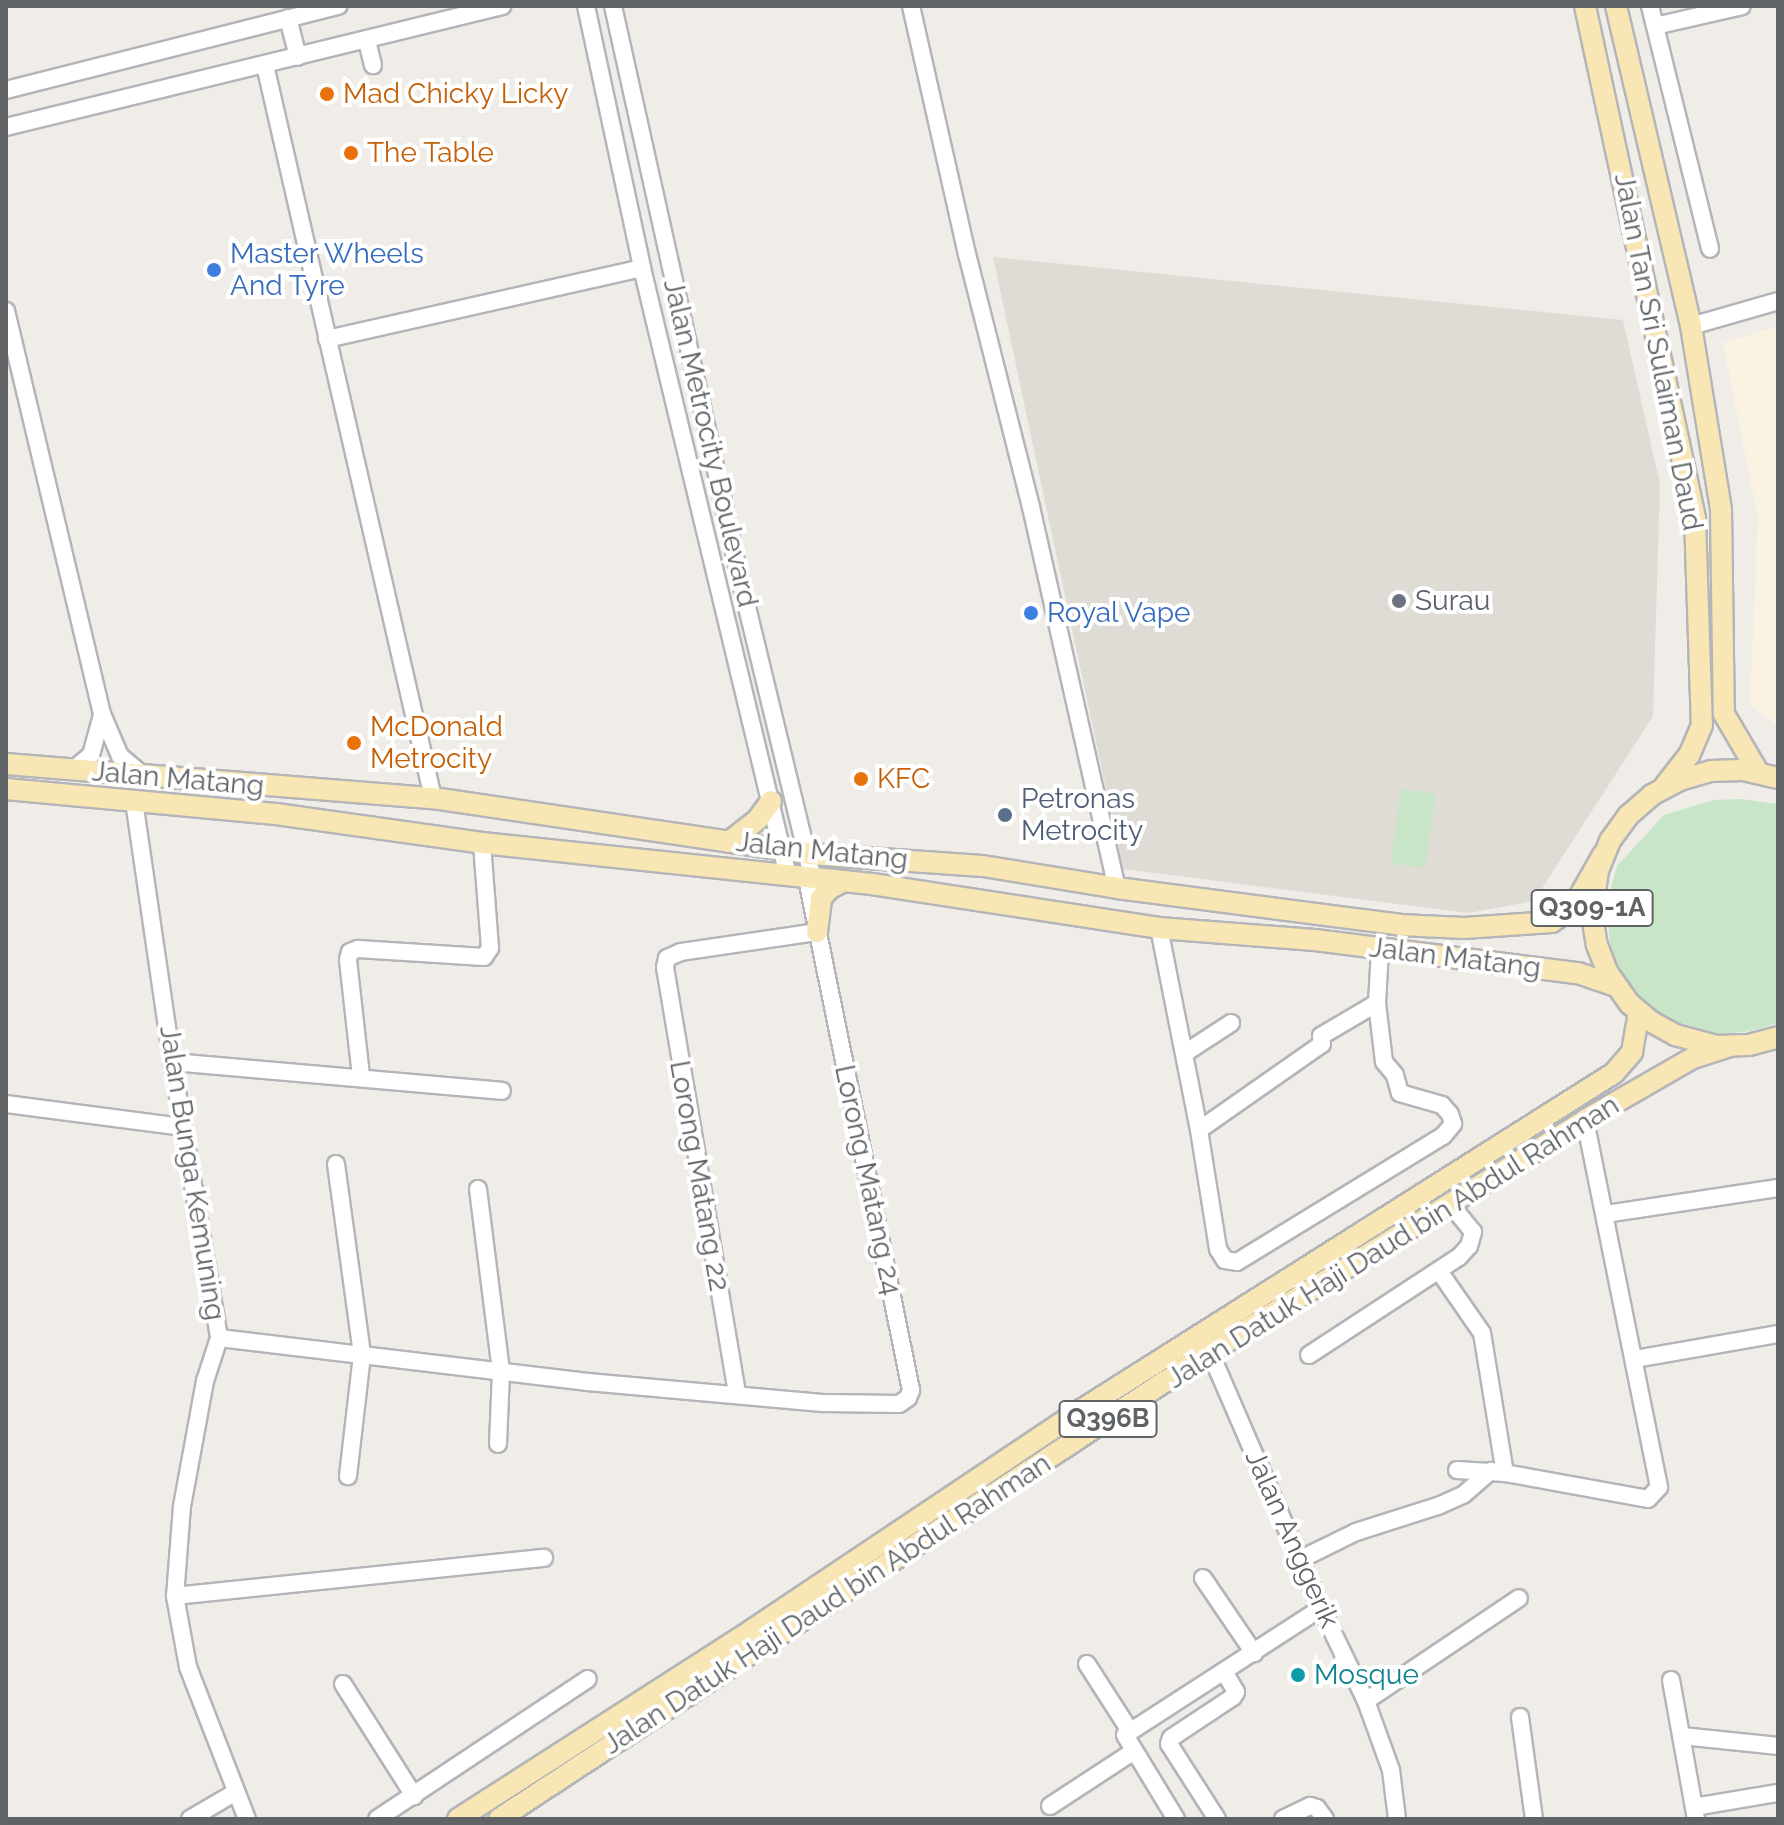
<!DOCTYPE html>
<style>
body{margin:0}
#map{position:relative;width:1784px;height:1825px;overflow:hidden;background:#f0ede8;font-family:Raleway,sans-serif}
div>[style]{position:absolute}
.commercial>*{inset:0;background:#fbf3e1}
.education>*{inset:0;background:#dfdcd6}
.green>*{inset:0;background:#c9e5c7;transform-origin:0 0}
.roads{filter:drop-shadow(2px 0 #b3b5b8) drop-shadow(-2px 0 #b3b5b8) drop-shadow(0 2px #b3b5b8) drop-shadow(0 -2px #b3b5b8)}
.minor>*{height:16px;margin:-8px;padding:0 8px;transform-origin:8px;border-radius:8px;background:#fff}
.major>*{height:20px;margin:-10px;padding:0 10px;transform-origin:10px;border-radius:10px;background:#f8e7b4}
.dots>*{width:22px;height:22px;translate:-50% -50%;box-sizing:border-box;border:4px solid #fff;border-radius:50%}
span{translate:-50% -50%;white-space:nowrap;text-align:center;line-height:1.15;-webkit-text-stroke:8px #fff;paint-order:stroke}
.shield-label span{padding:2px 6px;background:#fff;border:2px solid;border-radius:6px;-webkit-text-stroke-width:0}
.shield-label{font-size:26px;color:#5f6366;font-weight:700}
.food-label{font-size:28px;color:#c56008}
.left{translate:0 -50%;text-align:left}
.shop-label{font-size:28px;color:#366cbe}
.street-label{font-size:28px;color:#5f6366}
.worship-label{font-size:28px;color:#5b616d}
.service-label{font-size:28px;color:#4e5e75}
.culture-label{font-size:28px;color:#0d838f}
.frame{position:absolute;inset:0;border:8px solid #5f6366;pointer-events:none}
</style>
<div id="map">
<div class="commercial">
<div style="clip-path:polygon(1778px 326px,1778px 726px,1750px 705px,1758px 518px,1723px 343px)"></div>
</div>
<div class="education">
<div style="clip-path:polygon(993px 257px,1623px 320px,1660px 484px,1653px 716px,1534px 901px,1469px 913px,1123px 869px)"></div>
</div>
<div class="green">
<div style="left:1401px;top:789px;width:35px;height:75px;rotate:8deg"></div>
<div style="clip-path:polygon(1741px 799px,1778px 804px,1778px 1023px,1751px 1031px,1709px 1035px,1672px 1023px,1653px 1012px,1629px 987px,1618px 971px,1611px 950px,1606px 907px,1617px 866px,1664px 815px,1714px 800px)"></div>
</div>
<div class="roads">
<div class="minor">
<div style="left:586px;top:6px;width:268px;rotate:77.9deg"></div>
<div style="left:642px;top:268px;width:625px;rotate:76.5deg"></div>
<div style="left:613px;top:6px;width:582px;rotate:77.49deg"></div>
<div style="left:739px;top:574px;width:314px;rotate:76.4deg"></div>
<div style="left:911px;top:6px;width:254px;rotate:77.3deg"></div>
<div style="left:967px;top:254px;width:261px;rotate:75.8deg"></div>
<div style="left:1031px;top:507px;width:391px;rotate:77.3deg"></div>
<div style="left:1650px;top:6px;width:250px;rotate:76.1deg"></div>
<div style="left:288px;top:18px;width:40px;rotate:75.6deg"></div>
<div style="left:1655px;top:26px;width:89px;rotate:-12.9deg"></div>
<div style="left:367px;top:41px;width:25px;rotate:76deg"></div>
<div style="left:265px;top:65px;width:752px;rotate:77.09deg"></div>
<div style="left:6px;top:90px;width:343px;rotate:-14.2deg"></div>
<div style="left:6px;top:127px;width:511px;rotate:-13.71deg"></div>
<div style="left:6px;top:311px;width:414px;rotate:76.6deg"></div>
<div style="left:102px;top:714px;width:46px;rotate:66.8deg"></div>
<div style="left:120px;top:756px;width:33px;rotate:40deg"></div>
<div style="left:1691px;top:326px;width:91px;rotate:-16deg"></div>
<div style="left:327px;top:339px;width:323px;rotate:-12.7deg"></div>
<div style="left:73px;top:770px;width:23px;rotate:-40deg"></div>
<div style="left:91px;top:755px;width:41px;rotate:-74.6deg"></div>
<div style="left:134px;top:801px;width:264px;rotate:81.7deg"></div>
<div style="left:172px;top:1062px;width:280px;rotate:80.3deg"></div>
<div style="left:219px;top:1338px;width:45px;rotate:108deg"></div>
<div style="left:205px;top:1381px;width:127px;rotate:100.4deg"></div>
<div style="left:182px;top:1506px;width:90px;rotate:94.4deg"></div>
<div style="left:175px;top:1596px;width:72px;rotate:79.6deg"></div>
<div style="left:188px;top:1667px;width:163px;rotate:68.8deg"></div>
<div style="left:1159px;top:928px;width:206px;rotate:78.8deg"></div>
<div style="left:1199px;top:1130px;width:121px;rotate:80.9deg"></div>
<div style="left:1218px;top:1249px;width:13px;rotate:58deg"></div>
<div style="left:1225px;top:1260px;width:12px;rotate:9deg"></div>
<div style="left:1237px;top:1262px;width:241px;rotate:-31.5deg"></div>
<div style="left:1443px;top:1136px;width:16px;rotate:-50deg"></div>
<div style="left:1453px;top:1124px;width:10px;rotate:-107deg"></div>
<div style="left:1450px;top:1114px;width:12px;rotate:-132deg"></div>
<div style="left:1442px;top:1105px;width:44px;rotate:-164.1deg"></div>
<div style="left:1400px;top:1093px;width:19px;rotate:-106deg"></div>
<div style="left:1395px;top:1075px;width:17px;rotate:-130deg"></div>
<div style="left:1384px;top:1062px;width:59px;rotate:-96.8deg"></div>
<div style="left:1377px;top:1003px;width:54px;rotate:-86.8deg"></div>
<div style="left:1185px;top:1053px;width:55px;rotate:-33.1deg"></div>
<div style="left:172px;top:1062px;width:331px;rotate:5deg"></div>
<div style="left:361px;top:1076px;width:117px;rotate:-96.4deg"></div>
<div style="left:348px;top:960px;width:8px;rotate:-76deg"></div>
<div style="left:350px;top:952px;width:9px;rotate:-21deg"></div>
<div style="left:358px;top:949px;width:126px;rotate:3.6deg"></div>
<div style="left:484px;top:957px;width:11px;rotate:-56deg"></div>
<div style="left:490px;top:948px;width:105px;rotate:-94.4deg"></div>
<div style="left:6px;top:1104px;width:179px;rotate:7.4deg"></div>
<div style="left:1199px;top:1130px;width:150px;rotate:-35deg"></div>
<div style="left:1322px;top:1044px;width:8px;rotate:-97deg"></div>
<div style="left:1321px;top:1036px;width:65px;rotate:-30.5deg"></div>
<div style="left:336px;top:1164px;width:193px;rotate:82.2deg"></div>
<div style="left:362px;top:1355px;width:122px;rotate:96.6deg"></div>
<div style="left:478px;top:1189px;width:184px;rotate:82.8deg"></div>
<div style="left:501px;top:1372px;width:72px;rotate:92.4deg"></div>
<div style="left:1606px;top:1214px;width:174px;rotate:-8.6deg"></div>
<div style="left:1439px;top:1271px;width:75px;rotate:55.3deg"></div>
<div style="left:1482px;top:1333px;width:142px;rotate:80.7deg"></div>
<div style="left:219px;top:1338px;width:372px;rotate:6.8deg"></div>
<div style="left:588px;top:1382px;width:238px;rotate:5.1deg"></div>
<div style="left:825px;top:1403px;width:74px;rotate:0.8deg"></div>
<div style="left:899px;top:1404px;width:11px;rotate:-34deg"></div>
<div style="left:908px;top:1398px;width:9px;rotate:-69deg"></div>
<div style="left:911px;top:1390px;width:521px;rotate:-101.5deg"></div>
<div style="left:1210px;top:1352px;width:279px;rotate:66.6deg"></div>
<div style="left:1321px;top:1608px;width:103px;rotate:64.2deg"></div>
<div style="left:1366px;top:1701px;width:73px;rotate:70.1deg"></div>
<div style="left:1391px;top:1770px;width:49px;rotate:83deg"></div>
<div style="left:1309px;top:1355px;width:179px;rotate:-33.2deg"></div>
<div style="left:1459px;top:1257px;width:15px;rotate:-48deg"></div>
<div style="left:1469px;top:1246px;width:15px;rotate:-74deg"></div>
<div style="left:1473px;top:1232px;width:36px;rotate:-129deg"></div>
<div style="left:1635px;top:1359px;width:145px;rotate:-9.9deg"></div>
<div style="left:737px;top:1393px;width:432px;rotate:-99.6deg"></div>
<div style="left:665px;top:967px;width:9px;rotate:-77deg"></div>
<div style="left:667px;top:958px;width:15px;rotate:-23deg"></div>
<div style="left:681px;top:952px;width:137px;rotate:-8.4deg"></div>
<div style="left:1457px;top:1470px;width:48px;rotate:3.6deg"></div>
<div style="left:1505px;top:1473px;width:145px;rotate:10.3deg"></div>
<div style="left:1648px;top:1499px;width:16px;rotate:-47deg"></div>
<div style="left:1659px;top:1487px;width:374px;rotate:-101.4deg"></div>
<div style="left:1301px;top:1559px;width:61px;rotate:-26.1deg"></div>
<div style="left:1356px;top:1532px;width:86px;rotate:-17.6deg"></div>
<div style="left:1438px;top:1506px;width:27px;rotate:-24deg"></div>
<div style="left:1463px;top:1495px;width:37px;rotate:-41deg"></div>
<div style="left:1203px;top:1578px;width:91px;rotate:55.8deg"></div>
<div style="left:175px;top:1596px;width:371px;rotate:-5.9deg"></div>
<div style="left:1087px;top:1664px;width:80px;rotate:57.3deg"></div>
<div style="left:1671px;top:1680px;width:141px;rotate:79.8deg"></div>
<div style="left:343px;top:1684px;width:133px;rotate:57.6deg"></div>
<div style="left:1366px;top:1701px;width:184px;rotate:-33.9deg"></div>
<div style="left:1520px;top:1717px;width:103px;rotate:82.2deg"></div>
<div style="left:1682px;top:1736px;width:97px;rotate:5.9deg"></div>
<div style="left:1050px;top:1806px;width:100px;rotate:-33.2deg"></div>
<div style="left:1694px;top:1807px;width:85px;rotate:-9.5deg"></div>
<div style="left:190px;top:1819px;width:53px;rotate:-30.4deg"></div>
<div style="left:377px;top:1819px;width:253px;rotate:-33.6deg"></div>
<div style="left:1176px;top:1819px;width:98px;rotate:-121.3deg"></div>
<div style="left:1125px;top:1735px;width:234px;rotate:-32.9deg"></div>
<div style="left:1217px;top:1819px;width:89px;rotate:-122.6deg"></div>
<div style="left:1169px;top:1744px;width:6px;rotate:-72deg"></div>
<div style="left:1171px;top:1738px;width:74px;rotate:-33.5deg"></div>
<div style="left:1233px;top:1697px;width:6px;rotate:-59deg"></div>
<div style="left:1236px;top:1692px;width:24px;rotate:-120deg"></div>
<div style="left:1283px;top:1819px;width:30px;rotate:-26deg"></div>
<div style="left:1310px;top:1806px;width:7px;rotate:16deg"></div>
<div style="left:1317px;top:1808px;width:14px;rotate:54deg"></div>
</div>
<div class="major">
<div style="left:1585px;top:6px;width:524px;rotate:77.87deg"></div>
<div style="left:1695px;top:518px;width:207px;rotate:88.1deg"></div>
<div style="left:1702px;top:725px;width:33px;rotate:113deg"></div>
<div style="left:1689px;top:755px;width:39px;rotate:128deg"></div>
<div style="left:1616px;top:6px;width:329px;rotate:76.8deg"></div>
<div style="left:1691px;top:326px;width:186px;rotate:80.7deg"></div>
<div style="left:1721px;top:510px;width:204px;rotate:89.2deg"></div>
<div style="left:1724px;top:714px;width:67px;rotate:59.6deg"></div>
<div style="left:6px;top:764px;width:428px;rotate:4.6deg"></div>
<div style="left:433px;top:798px;width:381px;rotate:8.4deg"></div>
<div style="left:810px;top:854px;width:173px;rotate:4deg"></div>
<div style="left:983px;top:866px;width:136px;rotate:9.3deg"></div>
<div style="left:1117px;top:888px;width:285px;rotate:7.4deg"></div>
<div style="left:1400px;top:925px;width:64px;rotate:2.7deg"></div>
<div style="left:1464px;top:928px;width:88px;rotate:-3.9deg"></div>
<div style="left:1552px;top:922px;width:27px;rotate:-36deg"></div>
<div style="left:1574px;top:906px;width:59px;rotate:-60.4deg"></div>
<div style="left:1778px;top:778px;width:37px;rotate:-167deg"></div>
<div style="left:1742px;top:770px;width:31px;rotate:178deg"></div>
<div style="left:1711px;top:771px;width:32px;rotate:164deg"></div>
<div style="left:1680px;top:780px;width:32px;rotate:152deg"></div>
<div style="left:1652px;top:795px;width:32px;rotate:139deg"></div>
<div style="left:1628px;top:816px;width:31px;rotate:126deg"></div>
<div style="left:1610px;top:841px;width:31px;rotate:112deg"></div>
<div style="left:1598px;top:870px;width:45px;rotate:97.6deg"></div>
<div style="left:1592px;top:915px;width:30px;rotate:81deg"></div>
<div style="left:1597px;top:945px;width:30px;rotate:69deg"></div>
<div style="left:1608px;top:973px;width:38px;rotate:55deg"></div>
<div style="left:1630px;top:1004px;width:26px;rotate:40deg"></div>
<div style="left:1650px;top:1021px;width:29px;rotate:29deg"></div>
<div style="left:1675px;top:1035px;width:43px;rotate:14.7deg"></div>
<div style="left:1717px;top:1046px;width:32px;rotate:-2deg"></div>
<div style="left:1749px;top:1045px;width:30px;rotate:-15deg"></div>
<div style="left:6px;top:789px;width:271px;rotate:5.3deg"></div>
<div style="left:276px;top:814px;width:208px;rotate:8deg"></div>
<div style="left:482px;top:843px;width:392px;rotate:6deg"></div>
<div style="left:872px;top:884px;width:290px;rotate:8.7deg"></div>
<div style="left:1159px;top:928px;width:156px;rotate:4.4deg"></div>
<div style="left:1315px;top:940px;width:265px;rotate:7.2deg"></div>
<div style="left:1578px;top:973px;width:40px;rotate:18.9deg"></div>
<div style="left:729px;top:842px;width:37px;rotate:-38deg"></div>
<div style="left:758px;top:819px;width:22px;rotate:-54deg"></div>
<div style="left:817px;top:932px;width:34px;rotate:-83deg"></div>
<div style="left:821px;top:898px;width:12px;rotate:-48deg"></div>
<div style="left:829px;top:889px;width:17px;rotate:-28deg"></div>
<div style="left:458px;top:1819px;width:335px;rotate:-32.7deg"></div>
<div style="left:740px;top:1638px;width:407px;rotate:-33.8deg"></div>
<div style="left:1078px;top:1412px;width:634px;rotate:-32.31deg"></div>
<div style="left:1614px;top:1073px;width:28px;rotate:-49deg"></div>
<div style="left:1632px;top:1052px;width:41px;rotate:-80.1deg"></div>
<div style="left:499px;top:1819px;width:851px;rotate:-33.3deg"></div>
<div style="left:1210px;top:1352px;width:441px;rotate:-31.7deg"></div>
<div style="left:1585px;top:1120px;width:125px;rotate:-29.9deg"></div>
<div style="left:1693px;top:1058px;width:40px;rotate:-18deg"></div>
</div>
</div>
<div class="dots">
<div style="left:327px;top:94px;background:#e8710a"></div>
<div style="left:351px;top:153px;background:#e8710a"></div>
<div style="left:214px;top:270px;background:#3f7fe0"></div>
<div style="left:1399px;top:601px;background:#6b7280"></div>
<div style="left:1031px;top:613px;background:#3f7fe0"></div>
<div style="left:354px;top:743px;background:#e8710a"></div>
<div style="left:861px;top:779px;background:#e8710a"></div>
<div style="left:1005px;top:815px;background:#5c6f8a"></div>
<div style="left:1298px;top:1675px;background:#0f9aa8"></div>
</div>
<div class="shield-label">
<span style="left:1592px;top:908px">Q309-1A</span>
<span style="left:1108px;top:1419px">Q396B</span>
</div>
<div class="food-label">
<span class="left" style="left:343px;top:94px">Mad Chicky Licky</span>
<span class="left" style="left:367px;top:153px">The Table</span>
<span class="left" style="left:370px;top:743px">McDonald<br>Metrocity</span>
<span class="left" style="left:877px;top:779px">KFC</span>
</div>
<div class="shop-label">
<span class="left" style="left:230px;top:270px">Master Wheels<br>And Tyre</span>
<span class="left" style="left:1047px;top:613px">Royal Vape</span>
</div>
<div class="street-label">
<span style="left:1658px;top:352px;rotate:79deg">Jalan Tan Sri Sulaiman Daud</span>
<span style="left:710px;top:443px;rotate:77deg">Jalan Metrocity Boulevard</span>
<span style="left:178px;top:779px;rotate:5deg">Jalan Matang</span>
<span style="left:822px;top:851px;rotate:6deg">Jalan Matang</span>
<span style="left:1455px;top:958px;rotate:7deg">Jalan Matang</span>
<span style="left:192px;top:1173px;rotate:81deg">Jalan Bunga Kemuning</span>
<span style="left:699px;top:1176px;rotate:80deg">Lorong Matang 22</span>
<span style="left:868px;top:1180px;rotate:78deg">Lorong Matang 24</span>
<span style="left:1393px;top:1242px;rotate:-32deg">Jalan Datuk Haji Daud bin Abdul Rahman</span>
<span style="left:1292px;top:1539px;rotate:66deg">Jalan Anggerik</span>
<span style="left:827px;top:1604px;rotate:-33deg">Jalan Datuk Haji Daud bin Abdul Rahman</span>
</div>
<div class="worship-label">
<span class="left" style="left:1415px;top:601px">Surau</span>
</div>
<div class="service-label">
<span class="left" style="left:1021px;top:815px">Petronas<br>Metrocity</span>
</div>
<div class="culture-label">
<span class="left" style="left:1314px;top:1675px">Mosque</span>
</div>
<div class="frame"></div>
</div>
